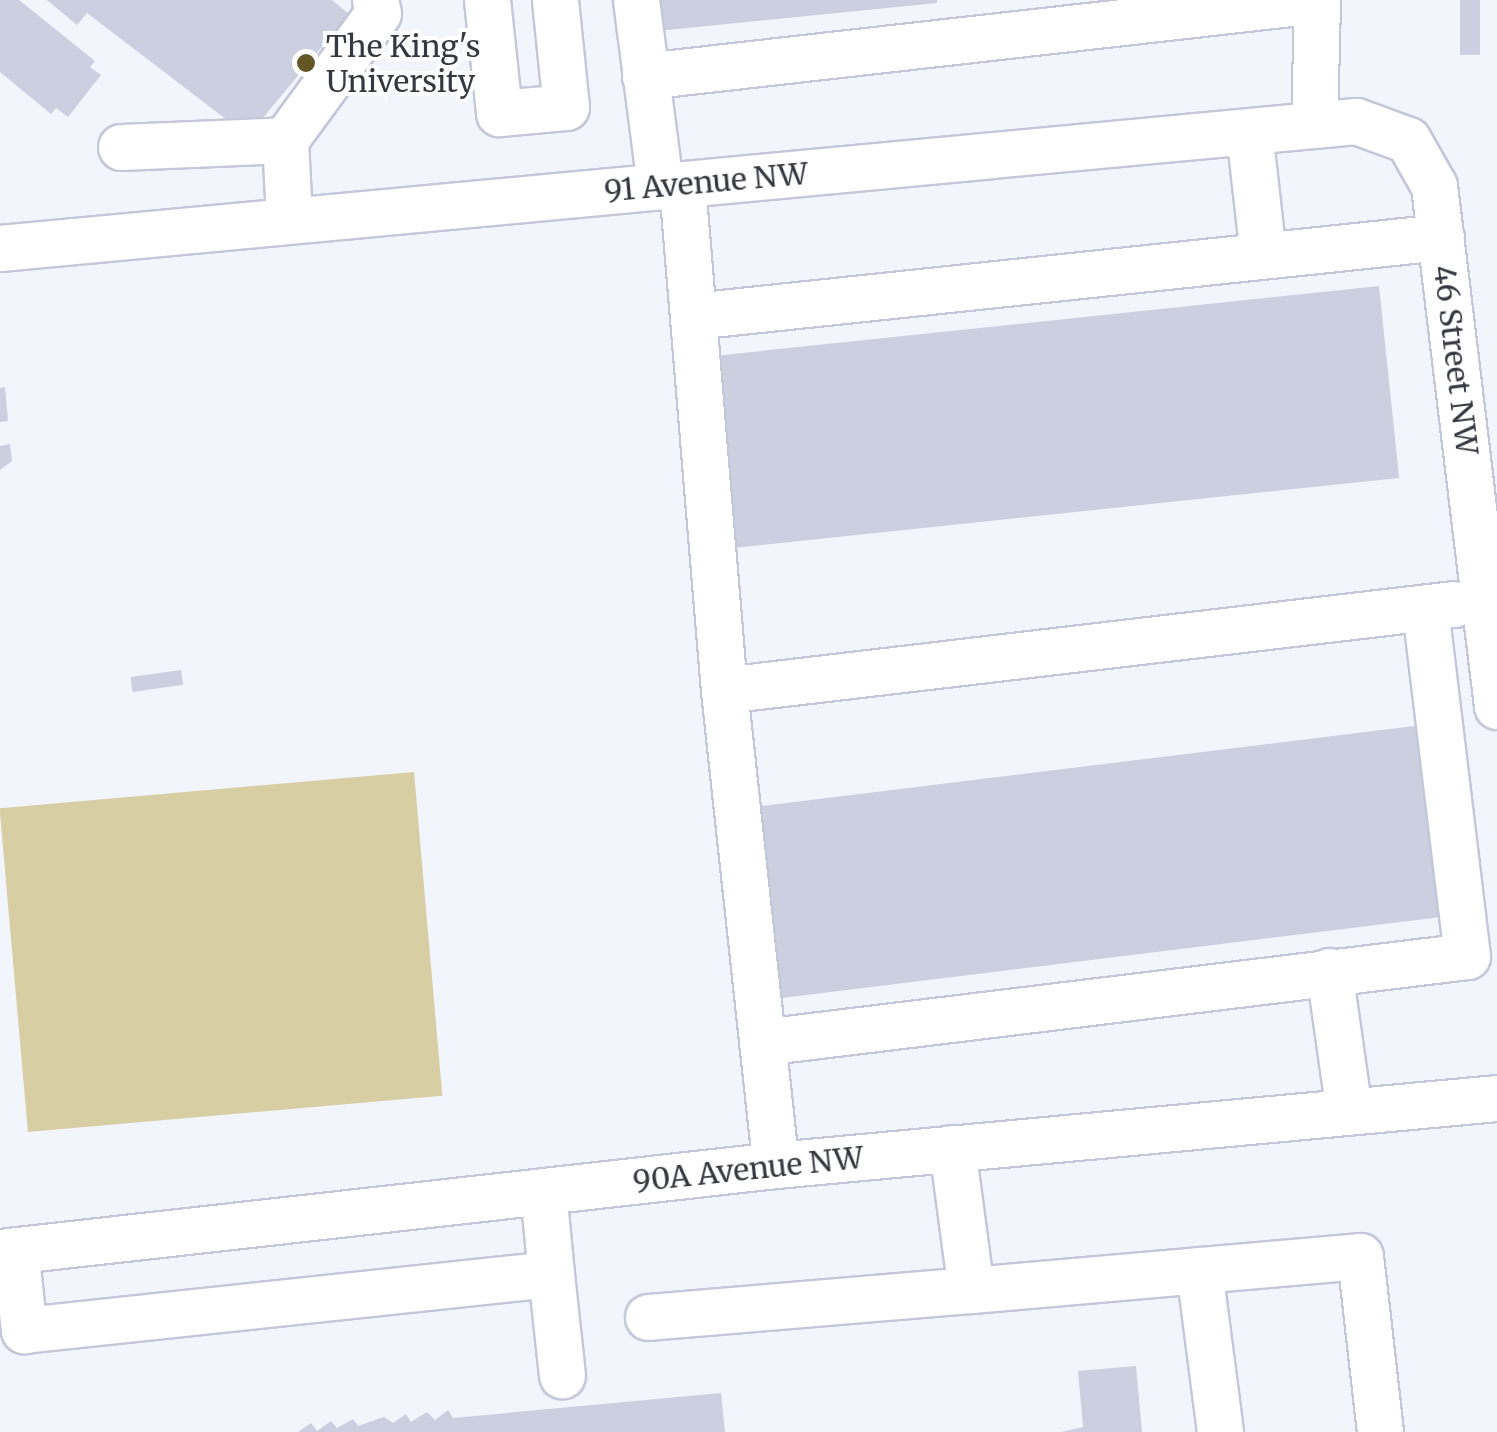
<!DOCTYPE html>
<style>
body{margin:0}
#map{position:relative;width:1497px;height:1432px;overflow:hidden;background:#f3f5fc;font-family:Merriweather,serif}
div>[style]{position:absolute}
.green>*{inset:0;background:#d7cea4;transform-origin:0 0}
.building>*{inset:0;background:#cbcfe0;transform-origin:0 0}
.roads{filter:drop-shadow(2px 0 #c3c7d8) drop-shadow(-2px 0 #c3c7d8) drop-shadow(0 2px #c3c7d8) drop-shadow(0 -2px #c3c7d8)}
.minor>*{height:45px;margin:-22.5px;padding:0 22.5px;transform-origin:22.5px;border-radius:22.5px;background:#fff}
.dots>*{width:28px;height:28px;translate:-50% -50%;box-sizing:border-box;border:5px solid #fff;border-radius:50%}
span{translate:-50% -50%;white-space:nowrap;text-align:center;line-height:1.15;-webkit-text-stroke:8px #fff;paint-order:stroke}
.poi-label{font-size:30px;color:#36383f}
.left{translate:0 -50%;text-align:left}
.street-label{font-size:30px;color:#36383f}
</style>
<div id="map">
<div class="green">
<div style="left:414px;top:772px;width:325px;height:416px;rotate:85deg"></div>
</div>
<div class="building">
<div style="clip-path:polygon(0 0,19px 0,95px 61px,90px 67px,101px 75px,68px 117px,56px 108px,51px 114px,0 72px)"></div>
<div style="clip-path:polygon(47px 0,332px 0,349px 14px,248px 136px,87px 13px,77px 25px)"></div>
<div style="clip-path:polygon(645px 0,937px 0,937px 3px,648px 32px)"></div>
<div style="left:1460px;top:0;width:20px;height:55px"></div>
<div style="left:1379px;top:286px;width:193px;height:681px;rotate:84deg"></div>
<div style="clip-path:polygon(5px 387px,8px 421px,0 422px,0 388px)"></div>
<div style="clip-path:polygon(10px 444px,12px 461px,0 470px,0 446px)"></div>
<div style="left:181px;top:670px;width:15px;height:51px;rotate:82deg"></div>
<div style="left:1422px;top:725px;width:193px;height:681px;rotate:83deg"></div>
<div style="clip-path:polygon(1136px 1366px,1142px 1432px,1061px 1432px,1083px 1427px,1078px 1371px)"></div>
<div style="clip-path:polygon(721px 1393px,725px 1432px,298px 1432px,311px 1423px,317px 1431px,331px 1421px,337px 1428px,353px 1419px,358px 1426px,384px 1417px,393px 1423px,406px 1414px,411px 1422px,427px 1412px,435px 1420px,448px 1410px,453px 1418px)"></div>
</div>
<div class="roads">
<div class="minor">
<div style="left:487px;top:0;width:114px;rotate:83.9deg"></div>
<div style="left:499px;top:113px;width:67px;rotate:-5.1deg"></div>
<div style="left:566px;top:107px;width:108px;rotate:-95.9deg"></div>
<div style="left:636px;top:0;width:188px;rotate:82.6deg"></div>
<div style="left:645px;top:76px;width:676px;rotate:-6.45deg"></div>
<div style="left:1314px;top:125px;width:123px;rotate:-88.6deg"></div>
<div style="left:1249px;top:132px;width:124px;rotate:83.5deg"></div>
<div style="left:121px;top:147px;width:164px;rotate:-2.4deg"></div>
<div style="left:682px;top:185px;width:507px;rotate:85.25deg"></div>
<div style="left:724px;top:690px;width:478px;rotate:83.8deg"></div>
<div style="left:289px;top:217px;width:77px;rotate:-93deg"></div>
<div style="left:285px;top:140px;width:157px;rotate:-53.8deg"></div>
<div style="left:378px;top:13px;width:13px;rotate:-103deg"></div>
<div style="left:0;top:248px;width:1362px;rotate:-5.35deg"></div>
<div style="left:1356px;top:121px;width:55px;rotate:20.1deg"></div>
<div style="left:1408px;top:140px;width:53px;rotate:60.5deg"></div>
<div style="left:1434px;top:186px;width:524px;rotate:83.09deg"></div>
<div style="left:693px;top:316px;width:752px;rotate:-6.03deg"></div>
<div style="left:724px;top:690px;width:735px;rotate:-6.72deg"></div>
<div style="left:1329px;top:971px;width:142px;rotate:81.9deg"></div>
<div style="left:762px;top:1042px;width:710px;rotate:-6.95deg"></div>
<div style="left:1467px;top:956px;width:349px;rotate:-96.9deg"></div>
<div style="left:952px;top:1148px;width:143px;rotate:82.4deg"></div>
<div style="left:971px;top:1290px;width:390px;rotate:-5deg"></div>
<div style="left:1360px;top:1256px;width:177px;rotate:83.5deg"></div>
<div style="left:15px;top:1250px;width:81px;rotate:83.6deg"></div>
<div style="left:24px;top:1330px;width:530px;rotate:-6.07deg"></div>
<div style="left:551px;top:1274px;width:83px;rotate:-95.5deg"></div>
<div style="left:0;top:1252px;width:781px;rotate:-6.4deg"></div>
<div style="left:776px;top:1165px;width:724px;rotate:-5.31deg"></div>
<div style="left:1199px;top:1270px;width:163px;rotate:82.6deg"></div>
<div style="left:551px;top:1274px;width:102px;rotate:83.8deg"></div>
<div style="left:648px;top:1317px;width:324px;rotate:-4.8deg"></div>
</div>
</div>
<div class="dots">
<div style="left:306px;top:63px;background:#635825"></div>
</div>
<div class="poi-label">
<span class="left" style="left:326px;top:63px">The King's<br>University</span>
</div>
<div class="street-label">
<span style="left:706px;top:182px;rotate:-5deg">91 Avenue NW</span>
<span style="left:1456px;top:360px;rotate:83deg">46 Street NW</span>
<span style="left:748px;top:1169px;rotate:-6deg">90A Avenue NW</span>
</div>
</div>
